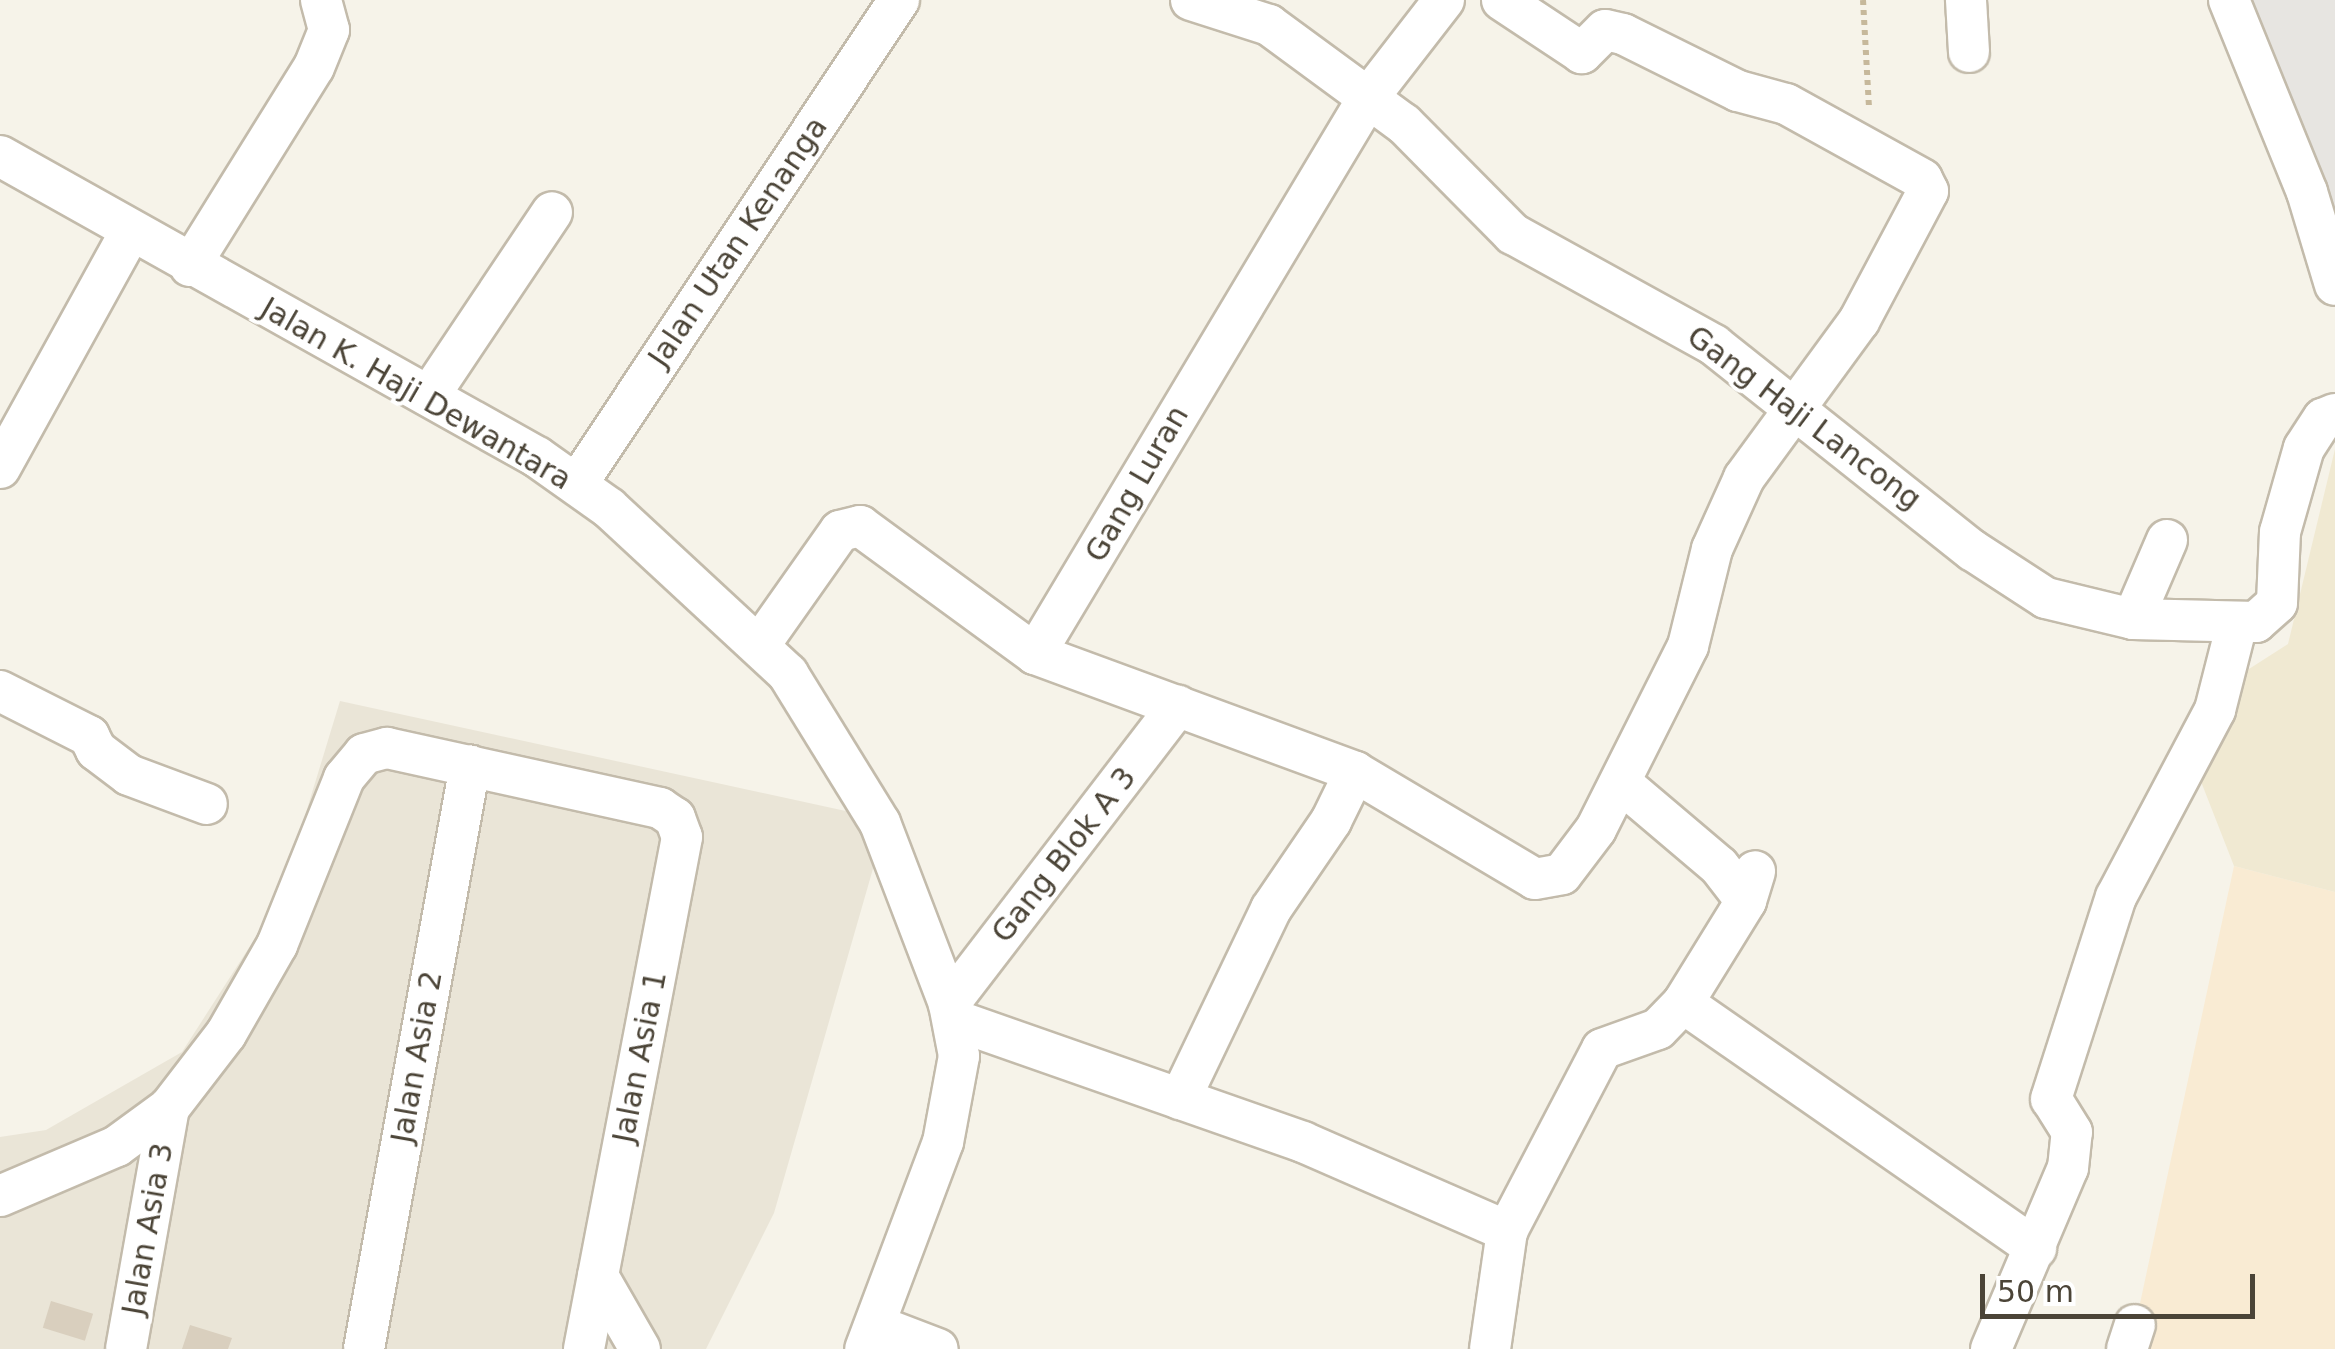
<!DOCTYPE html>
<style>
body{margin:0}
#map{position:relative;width:2335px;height:1349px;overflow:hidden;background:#f6f3e9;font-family:"DejaVu Sans",sans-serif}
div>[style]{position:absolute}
.residential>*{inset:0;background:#eae5d7}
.commercial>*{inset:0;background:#f9ebd3}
.education>*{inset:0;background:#f0e9d2}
.parking>*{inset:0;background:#e7e5e1}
.building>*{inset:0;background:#d9cfbe;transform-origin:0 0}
.path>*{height:6px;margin-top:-3px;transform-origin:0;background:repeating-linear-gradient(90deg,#c6b89b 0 5px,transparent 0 10px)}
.roads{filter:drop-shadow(2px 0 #c3bbab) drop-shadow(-2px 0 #c3bbab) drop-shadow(0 2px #c3bbab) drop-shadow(0 -2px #c3bbab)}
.minor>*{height:40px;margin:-20px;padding:0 20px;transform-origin:20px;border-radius:20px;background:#fff}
span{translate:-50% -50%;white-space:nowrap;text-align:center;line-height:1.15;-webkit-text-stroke:8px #fff;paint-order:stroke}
.street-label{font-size:30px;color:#4b4437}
.scale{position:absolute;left:1980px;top:1274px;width:275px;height:45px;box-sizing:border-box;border:5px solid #4b4437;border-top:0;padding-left:12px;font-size:30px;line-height:35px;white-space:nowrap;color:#4b4437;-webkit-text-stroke:8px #fff;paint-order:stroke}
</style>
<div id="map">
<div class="residential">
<div style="clip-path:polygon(340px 701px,887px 820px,774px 1213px,706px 1349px,0 1349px,0 1137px,46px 1130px,182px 1052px,279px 901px)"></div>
</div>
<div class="commercial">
<div style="clip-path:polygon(2234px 866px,2335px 892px,2335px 1349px,2121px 1349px,2136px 1322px)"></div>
</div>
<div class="education">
<div style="clip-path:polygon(2335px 449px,2335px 892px,2234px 866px,2198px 774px,2238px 676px,2288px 644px)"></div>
</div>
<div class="parking">
<div style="clip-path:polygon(2231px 0,2335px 0,2335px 282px)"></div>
</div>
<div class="building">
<div style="left:51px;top:1301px;width:44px;height:28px;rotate:17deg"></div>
<div style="clip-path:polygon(190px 1325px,232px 1338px,228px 1349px,182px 1349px)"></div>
</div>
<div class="path">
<div style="left:1863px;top:0;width:108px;rotate:86.8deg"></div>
</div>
<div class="roads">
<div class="minor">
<div style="left:1191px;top:0;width:82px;rotate:17.8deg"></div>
<div style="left:1269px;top:25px;width:167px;rotate:36.3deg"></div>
<div style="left:1404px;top:124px;width:155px;rotate:45.3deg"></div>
<div style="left:1513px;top:234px;width:230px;rotate:28.9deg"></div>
<div style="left:1714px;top:345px;width:330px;rotate:38.5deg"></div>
<div style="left:1972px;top:550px;width:88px;rotate:33deg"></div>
<div style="left:2046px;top:598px;width:89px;rotate:13.6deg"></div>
<div style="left:2133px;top:619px;width:123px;rotate:1.4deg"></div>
<div style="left:2256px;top:622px;width:28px;rotate:-42deg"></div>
<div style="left:2277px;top:603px;width:71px;rotate:-87.6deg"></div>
<div style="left:2280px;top:532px;width:87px;rotate:-74.1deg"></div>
<div style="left:2304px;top:448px;width:35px;rotate:-57deg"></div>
<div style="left:2323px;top:419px;width:13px;rotate:-23deg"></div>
<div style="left:1966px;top:0;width:52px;rotate:86.7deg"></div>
<div style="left:2229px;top:0;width:207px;rotate:67.9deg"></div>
<div style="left:2307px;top:192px;width:97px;rotate:73.2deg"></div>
<div style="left:0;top:156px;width:616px;rotate:29.27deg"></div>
<div style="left:537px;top:457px;width:88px;rotate:35.3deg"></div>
<div style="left:609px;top:508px;width:244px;rotate:42.8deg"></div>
<div style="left:788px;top:674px;width:175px;rotate:58.3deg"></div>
<div style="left:880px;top:823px;width:194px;rotate:69.1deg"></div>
<div style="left:949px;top:1004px;width:53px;rotate:79.1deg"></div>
<div style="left:959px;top:1056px;width:87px;rotate:100.5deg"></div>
<div style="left:943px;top:1142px;width:221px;rotate:110.6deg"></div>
<div style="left:190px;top:266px;width:234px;rotate:-58.1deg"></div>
<div style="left:314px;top:67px;width:40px;rotate:-68deg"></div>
<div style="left:329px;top:30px;width:31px;rotate:-105deg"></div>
<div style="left:429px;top:396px;width:221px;rotate:-56.2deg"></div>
<div style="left:0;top:468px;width:267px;rotate:-61.1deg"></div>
<div style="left:577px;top:484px;width:581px;rotate:-56.36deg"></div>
<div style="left:2133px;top:619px;width:86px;rotate:-66.7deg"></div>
<div style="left:761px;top:643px;width:137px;rotate:-54.8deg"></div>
<div style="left:840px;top:531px;width:21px;rotate:-14deg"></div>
<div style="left:860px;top:526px;width:217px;rotate:36.2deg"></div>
<div style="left:1035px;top:654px;width:341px;rotate:20.2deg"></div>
<div style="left:1355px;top:772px;width:209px;rotate:30.7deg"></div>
<div style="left:1535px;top:879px;width:27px;rotate:-10deg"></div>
<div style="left:1562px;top:874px;width:56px;rotate:-52.9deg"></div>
<div style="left:1596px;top:829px;width:205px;rotate:-63.3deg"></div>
<div style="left:1688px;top:646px;width:100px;rotate:-76.1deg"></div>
<div style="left:1712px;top:549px;width:78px;rotate:-65.7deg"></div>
<div style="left:1744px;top:478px;width:195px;rotate:-53.8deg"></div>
<div style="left:1859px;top:321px;width:147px;rotate:-62deg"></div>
<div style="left:1928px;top:191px;width:13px;rotate:-117deg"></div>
<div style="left:1922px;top:179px;width:155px;rotate:-151.1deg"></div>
<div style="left:1786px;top:104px;width:50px;rotate:-164.8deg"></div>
<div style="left:1738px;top:91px;width:128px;rotate:-153.6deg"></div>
<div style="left:1623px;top:34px;width:18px;rotate:-167deg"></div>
<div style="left:1605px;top:30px;width:33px;rotate:135deg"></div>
<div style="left:1582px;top:53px;width:96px;rotate:-146.5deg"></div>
<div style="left:1035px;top:654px;width:648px;rotate:-59.08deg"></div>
<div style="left:1368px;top:98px;width:124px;rotate:-52.2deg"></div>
<div style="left:0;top:691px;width:100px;rotate:26.8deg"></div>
<div style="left:89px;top:736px;width:16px;rotate:63deg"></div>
<div style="left:96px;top:750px;width:41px;rotate:37.1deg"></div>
<div style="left:129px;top:775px;width:83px;rotate:20.4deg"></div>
<div style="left:1621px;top:783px;width:128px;rotate:40.3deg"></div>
<div style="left:1719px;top:866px;width:44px;rotate:52.4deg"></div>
<div style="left:1683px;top:1003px;width:430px;rotate:34.8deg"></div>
<div style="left:949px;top:1004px;width:376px;rotate:-52.5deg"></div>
<div style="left:955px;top:1020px;width:369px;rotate:19.3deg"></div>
<div style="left:1303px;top:1142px;width:223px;rotate:23.6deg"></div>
<div style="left:1507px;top:1231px;width:205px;rotate:-62.4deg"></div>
<div style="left:1602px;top:1049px;width:59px;rotate:-19.7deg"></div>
<div style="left:1658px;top:1029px;width:36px;rotate:-46deg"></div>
<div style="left:1683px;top:1003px;width:120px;rotate:-58.3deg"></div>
<div style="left:1746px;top:901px;width:31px;rotate:-73deg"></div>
<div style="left:1180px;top:1099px;width:211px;rotate:-64.4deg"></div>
<div style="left:1271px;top:909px;width:107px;rotate:-55.7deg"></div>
<div style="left:1331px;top:821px;width:55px;rotate:-63.9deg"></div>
<div style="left:0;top:1196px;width:127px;rotate:-23.1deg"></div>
<div style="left:117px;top:1146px;width:64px;rotate:-36.2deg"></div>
<div style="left:169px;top:1108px;width:93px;rotate:-52.4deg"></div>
<div style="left:226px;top:1034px;width:103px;rotate:-60.2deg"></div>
<div style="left:277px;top:945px;width:180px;rotate:-68.1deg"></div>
<div style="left:344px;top:778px;width:31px;rotate:-50deg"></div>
<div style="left:364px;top:754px;width:24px;rotate:-15deg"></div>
<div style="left:387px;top:748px;width:280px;rotate:12.4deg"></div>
<div style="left:660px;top:808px;width:18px;rotate:34deg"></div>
<div style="left:675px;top:818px;width:20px;rotate:70deg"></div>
<div style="left:682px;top:837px;width:521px;rotate:100.84deg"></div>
<div style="left:598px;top:1276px;width:84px;rotate:60.1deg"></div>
<div style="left:875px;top:1325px;width:67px;rotate:20.9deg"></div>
<div style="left:126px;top:1349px;width:245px;rotate:-79.9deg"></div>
<div style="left:364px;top:1349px;width:593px;rotate:-79.7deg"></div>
<div style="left:1490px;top:1349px;width:119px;rotate:-81.8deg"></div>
<div style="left:1991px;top:1349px;width:197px;rotate:-67deg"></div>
<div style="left:2068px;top:1168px;width:36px;rotate:-84deg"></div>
<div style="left:2072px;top:1132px;width:39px;rotate:-122deg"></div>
<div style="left:2051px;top:1099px;width:212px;rotate:-72.2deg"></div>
<div style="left:2116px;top:897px;width:212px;rotate:-62.1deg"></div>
<div style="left:2215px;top:710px;width:89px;rotate:-75.7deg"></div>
<div style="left:2127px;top:1349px;width:25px;rotate:-72deg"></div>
</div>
</div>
<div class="street-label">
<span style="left:738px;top:242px;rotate:-56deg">Jalan Utan Kenanga</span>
<span style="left:416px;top:394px;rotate:30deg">Jalan K. Haji Dewantara</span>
<span style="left:1804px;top:418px;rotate:37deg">Gang Haji Lancong</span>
<span style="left:1137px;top:484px;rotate:-60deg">Gang Luran</span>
<span style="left:1064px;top:855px;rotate:-52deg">Gang Blok A 3</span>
<span style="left:417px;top:1057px;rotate:-80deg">Jalan Asia 2</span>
<span style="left:640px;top:1057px;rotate:-79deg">Jalan Asia 1</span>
<span style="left:148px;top:1229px;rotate:-80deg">Jalan Asia 3</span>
</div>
<div class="scale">50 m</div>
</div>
